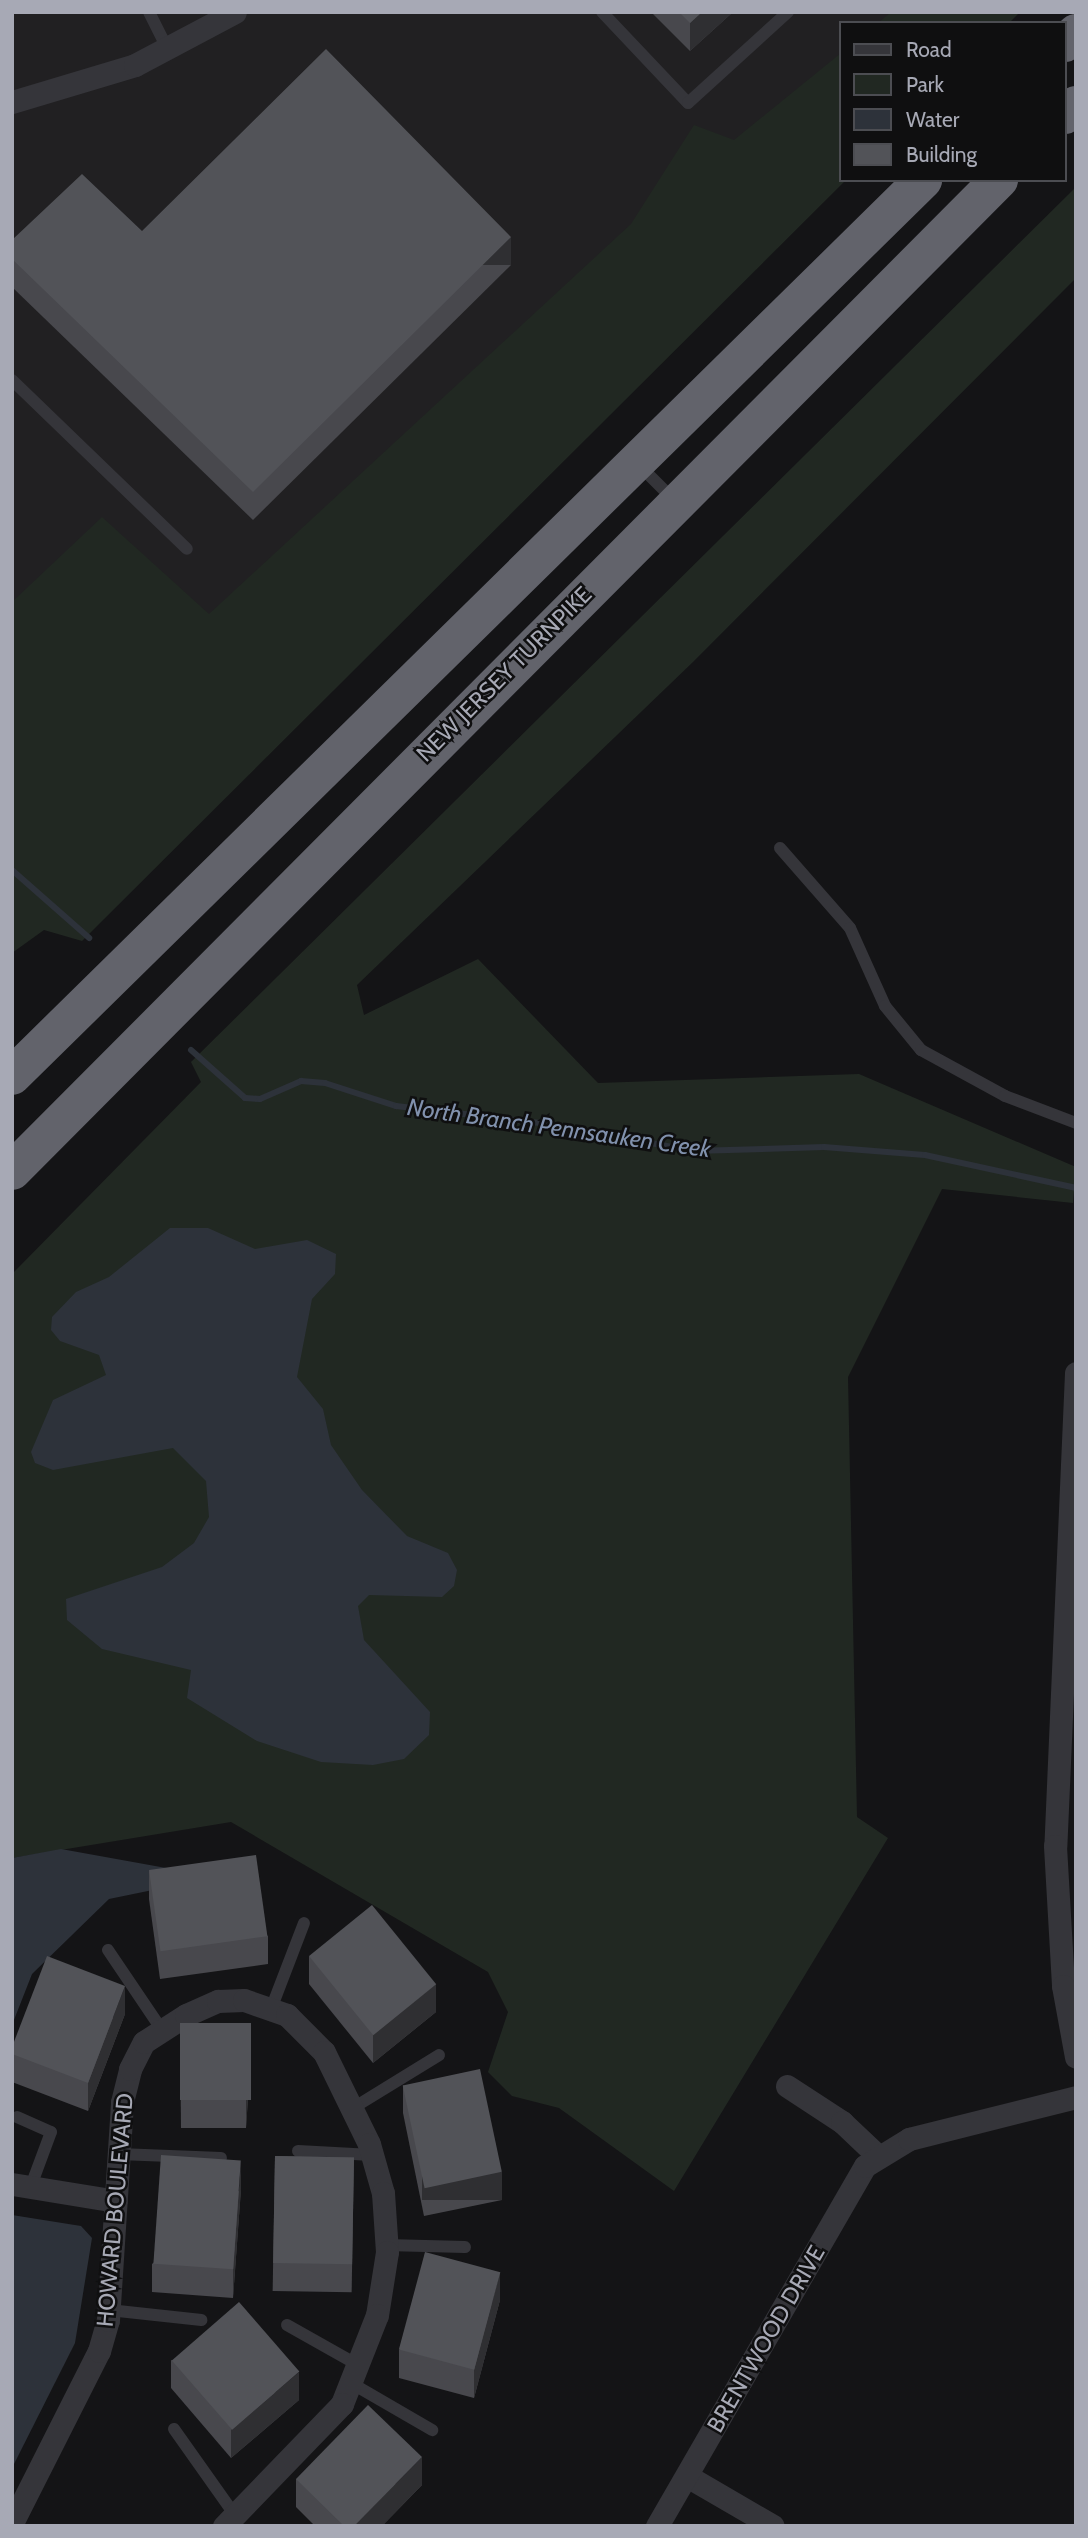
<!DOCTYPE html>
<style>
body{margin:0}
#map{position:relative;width:1088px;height:2538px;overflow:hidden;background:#141416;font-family:Cabin,sans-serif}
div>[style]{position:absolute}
.built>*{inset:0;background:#212022}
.green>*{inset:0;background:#212822}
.water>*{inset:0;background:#2d323a}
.stream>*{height:6px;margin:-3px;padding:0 3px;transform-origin:3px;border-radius:3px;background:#2d323a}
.lane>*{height:12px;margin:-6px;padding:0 6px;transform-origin:6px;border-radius:6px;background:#35353a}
.street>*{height:23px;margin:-11.5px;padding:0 11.5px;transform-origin:11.5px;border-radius:11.5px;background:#35353a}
.highway>*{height:38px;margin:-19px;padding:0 19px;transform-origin:19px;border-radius:19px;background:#62636b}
.wall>*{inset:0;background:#48484d;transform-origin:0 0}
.shaded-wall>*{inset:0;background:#2f2f32;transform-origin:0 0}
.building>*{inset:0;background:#525358;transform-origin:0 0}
span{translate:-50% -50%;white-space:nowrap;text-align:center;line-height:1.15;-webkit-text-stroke:5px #0f0f10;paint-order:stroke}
.street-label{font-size:23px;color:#a7a9b5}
.water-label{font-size:24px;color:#8191ad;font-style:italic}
.frame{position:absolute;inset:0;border:14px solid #a7a9b5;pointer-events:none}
.legend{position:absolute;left:839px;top:21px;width:228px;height:161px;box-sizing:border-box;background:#0f0f10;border:2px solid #4c4d52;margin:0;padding:9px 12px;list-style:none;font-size:21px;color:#a7a9b5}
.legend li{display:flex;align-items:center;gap:14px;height:35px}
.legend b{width:35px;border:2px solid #4c4d52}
</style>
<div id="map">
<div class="built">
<div style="clip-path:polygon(12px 12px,958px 12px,947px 23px,841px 23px,841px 127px,12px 936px)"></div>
</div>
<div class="green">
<div style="clip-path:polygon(891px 12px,1020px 12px,1009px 23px,878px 23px)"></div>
<div style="clip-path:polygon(841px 53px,846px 180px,82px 941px,44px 930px,12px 953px,12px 602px,102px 517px,209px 614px,631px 224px,694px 125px,734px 140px)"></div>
<div style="clip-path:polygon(1076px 187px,1076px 278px,693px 662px,357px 985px,364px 1015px,478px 959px,598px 1083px,859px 1074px,1076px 1167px,1073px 1203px,942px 1189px,848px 1377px,857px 1817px,888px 1838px,674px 2191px,559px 2108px,512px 2096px,488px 2072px,508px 2012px,488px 1972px,231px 1822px,12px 1858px,12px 1274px,201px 1082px,191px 1062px)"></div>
</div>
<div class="water">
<div style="clip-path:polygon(170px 1228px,208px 1228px,255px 1249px,307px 1240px,336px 1254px,335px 1274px,312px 1299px,297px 1377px,323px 1409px,331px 1445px,362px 1490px,407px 1536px,448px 1553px,457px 1570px,454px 1586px,442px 1597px,369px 1595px,358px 1606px,364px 1640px,430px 1712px,429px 1735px,404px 1759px,373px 1765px,321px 1762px,257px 1741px,187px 1698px,191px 1670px,102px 1649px,67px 1620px,66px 1599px,162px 1567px,194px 1543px,209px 1517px,206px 1481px,173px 1448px,53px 1470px,35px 1463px,31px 1452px,53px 1400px,106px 1375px,99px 1355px,60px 1341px,51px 1330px,52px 1317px,76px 1292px,109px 1277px)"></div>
<div style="clip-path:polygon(61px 1849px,216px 1877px,109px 1899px,32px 1974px,12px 2025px,12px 1858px)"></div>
<div style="clip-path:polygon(12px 2215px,81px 2226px,92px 2238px,75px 2343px,12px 2468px)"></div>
</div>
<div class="stream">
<div style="left:12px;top:870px;width:103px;rotate:41.4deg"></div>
<div style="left:191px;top:1050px;width:72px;rotate:41.6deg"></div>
<div style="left:245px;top:1098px;width:15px;rotate:4deg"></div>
<div style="left:260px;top:1099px;width:45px;rotate:-23.7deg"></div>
<div style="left:301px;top:1081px;width:24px;rotate:5deg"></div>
<div style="left:325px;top:1083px;width:75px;rotate:17.9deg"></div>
<div style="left:396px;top:1106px;width:154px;rotate:6.7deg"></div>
<div style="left:549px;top:1124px;width:147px;rotate:10.6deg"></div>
<div style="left:693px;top:1151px;width:131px;rotate:-1.7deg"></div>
<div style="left:824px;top:1147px;width:101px;rotate:4.5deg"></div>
<div style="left:925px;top:1155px;width:155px;rotate:12.3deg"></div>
</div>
<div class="lane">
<div style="left:149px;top:12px;width:42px;rotate:63.4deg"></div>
<div style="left:602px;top:12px;width:125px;rotate:46.6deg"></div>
<div style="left:688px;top:103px;width:135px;rotate:-42.3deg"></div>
<div style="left:12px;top:380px;width:243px;rotate:44deg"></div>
<div style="left:638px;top:464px;width:52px;rotate:45deg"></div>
<div style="left:780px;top:848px;width:106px;rotate:48.8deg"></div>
<div style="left:850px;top:928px;width:85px;rotate:65.8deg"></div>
<div style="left:885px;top:1006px;width:57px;rotate:50.7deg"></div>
<div style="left:921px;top:1050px;width:96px;rotate:28.7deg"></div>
<div style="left:1005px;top:1096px;width:76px;rotate:20.8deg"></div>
<div style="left:108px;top:1950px;width:97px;rotate:56deg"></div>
<div style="left:271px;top:2009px;width:92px;rotate:-69deg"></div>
<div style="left:353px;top:2108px;width:101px;rotate:-31.6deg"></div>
<div style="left:17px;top:2117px;width:37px;rotate:24deg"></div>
<div style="left:51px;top:2132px;width:63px;rotate:110.4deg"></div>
<div style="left:298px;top:2151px;width:74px;rotate:3.1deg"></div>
<div style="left:119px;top:2154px;width:102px;rotate:2.2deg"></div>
<div style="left:386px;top:2245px;width:79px;rotate:1.5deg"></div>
<div style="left:109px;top:2310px;width:93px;rotate:6.2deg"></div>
<div style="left:287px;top:2325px;width:81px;rotate:29.4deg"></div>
<div style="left:351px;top:2383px;width:94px;rotate:30.1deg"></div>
<div style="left:174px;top:2429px;width:105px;rotate:54.7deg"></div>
</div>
<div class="street">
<div style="left:12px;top:102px;width:128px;rotate:-16.7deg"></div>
<div style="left:135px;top:65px;width:113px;rotate:-27.9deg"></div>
<div style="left:1076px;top:1373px;width:473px;rotate:92.5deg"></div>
<div style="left:1055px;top:1846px;width:140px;rotate:86.7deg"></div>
<div style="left:1063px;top:1986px;width:72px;rotate:79.6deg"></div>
<div style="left:787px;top:2086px;width:66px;rotate:33.2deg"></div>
<div style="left:842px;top:2122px;width:50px;rotate:43.4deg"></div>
<div style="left:12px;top:2184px;width:105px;rotate:9.3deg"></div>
<div style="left:687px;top:2476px;width:99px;rotate:30.2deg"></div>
<div style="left:12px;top:2523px;width:193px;rotate:-63.2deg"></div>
<div style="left:99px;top:2351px;width:32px;rotate:-74deg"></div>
<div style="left:108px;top:2320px;width:218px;rotate:-86.3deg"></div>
<div style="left:122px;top:2102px;width:34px;rotate:-76deg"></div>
<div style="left:130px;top:2069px;width:30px;rotate:-63deg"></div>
<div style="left:144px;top:2042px;width:50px;rotate:-32.7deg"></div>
<div style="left:186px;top:2015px;width:35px;rotate:-24deg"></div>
<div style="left:218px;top:2001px;width:26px;rotate:-2deg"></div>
<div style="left:244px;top:2000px;width:46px;rotate:19.2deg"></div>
<div style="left:287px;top:2015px;width:52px;rotate:45deg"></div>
<div style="left:324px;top:2052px;width:102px;rotate:63.9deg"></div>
<div style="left:369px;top:2144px;width:51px;rotate:74.1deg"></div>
<div style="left:383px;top:2193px;width:59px;rotate:86.1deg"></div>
<div style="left:387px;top:2252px;width:64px;rotate:99deg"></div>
<div style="left:377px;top:2315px;width:96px;rotate:111.5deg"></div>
<div style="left:342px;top:2404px;width:170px;rotate:134deg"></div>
<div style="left:657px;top:2526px;width:416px;rotate:-60deg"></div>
<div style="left:865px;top:2166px;width:52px;rotate:-31.5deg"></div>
<div style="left:909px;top:2139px;width:172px;rotate:-14.1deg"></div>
</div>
<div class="highway">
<div style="left:1065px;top:43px;width:15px;rotate:-42deg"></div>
<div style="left:1065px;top:115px;width:15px;rotate:-42deg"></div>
<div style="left:12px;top:1076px;width:1278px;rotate:-44.52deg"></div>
<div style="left:12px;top:1171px;width:1399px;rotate:-45.12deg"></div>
</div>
<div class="wall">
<div style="clip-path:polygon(651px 12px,733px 12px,690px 51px)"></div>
<div style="clip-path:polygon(142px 231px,511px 265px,253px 520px,12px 287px,12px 240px)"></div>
<div style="clip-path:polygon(149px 1871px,268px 1936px,268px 1964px,160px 1979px,149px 1899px)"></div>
<div style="clip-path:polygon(309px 1956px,436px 2012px,373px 2063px,309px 1984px)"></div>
<div style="clip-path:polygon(125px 2014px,88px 2111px,12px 2082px,12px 2047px)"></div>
<div style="clip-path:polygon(180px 2023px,251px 2051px,246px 2128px,181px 2128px)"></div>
<div style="clip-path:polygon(403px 2085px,502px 2200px,424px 2216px,403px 2113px)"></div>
<div style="left:275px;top:2156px;width:79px;height:135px;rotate:1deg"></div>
<div style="clip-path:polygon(241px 2189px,233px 2298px,152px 2292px,152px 2264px)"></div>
<div style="clip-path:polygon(500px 2300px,474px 2398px,399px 2378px,399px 2350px)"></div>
<div style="clip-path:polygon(171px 2360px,299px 2400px,231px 2458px,171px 2388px)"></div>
<div style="clip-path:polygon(296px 2479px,422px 2485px,382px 2526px,315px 2526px,296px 2507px)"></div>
</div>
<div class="shaded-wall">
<div style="clip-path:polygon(702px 12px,733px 12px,690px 51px,690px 23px)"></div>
<div style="left:511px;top:237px;width:28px;height:363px;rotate:90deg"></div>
<div style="clip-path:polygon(436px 1984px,436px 2012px,373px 2063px,373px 2034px)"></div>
<div style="clip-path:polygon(125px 1986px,125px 2014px,88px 2111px,88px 2083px)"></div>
<div style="clip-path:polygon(251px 2023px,251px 2051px,246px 2128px,246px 2100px)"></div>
<div style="clip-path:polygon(241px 2161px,241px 2189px,233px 2298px,233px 2270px)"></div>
<div style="left:502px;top:2172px;width:28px;height:80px;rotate:90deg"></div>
<div style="clip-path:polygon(500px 2272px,500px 2300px,474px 2398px,474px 2370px)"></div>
<div style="clip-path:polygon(299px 2372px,299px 2400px,231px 2458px,231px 2430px)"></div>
<div style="clip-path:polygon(422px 2457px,422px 2485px,382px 2526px,354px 2526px)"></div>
</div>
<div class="building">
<div style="clip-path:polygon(679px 12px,702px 12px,690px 23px)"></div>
<div style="clip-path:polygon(326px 49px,511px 237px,253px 492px,12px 259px,12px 240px,82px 174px,142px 231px)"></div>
<div style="left:256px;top:1855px;width:82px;height:108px;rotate:82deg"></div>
<div style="left:372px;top:1905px;width:102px;height:81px;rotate:51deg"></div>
<div style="clip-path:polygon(47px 1956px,125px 1986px,88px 2083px,12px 2054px,12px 2047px)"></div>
<div style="left:180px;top:2023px;width:71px;height:77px"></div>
<div style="left:480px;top:2069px;width:105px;height:79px;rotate:78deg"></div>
<div style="left:161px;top:2155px;width:80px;height:109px;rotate:4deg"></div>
<div style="left:275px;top:2156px;width:79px;height:107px;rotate:1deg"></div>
<div style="left:425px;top:2252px;width:78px;height:101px;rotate:15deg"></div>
<div style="left:239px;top:2302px;width:92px;height:89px;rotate:49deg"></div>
<div style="clip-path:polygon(368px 2405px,422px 2457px,354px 2526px,344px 2526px,296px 2479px)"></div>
</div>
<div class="street-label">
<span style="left:504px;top:674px;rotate:-45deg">NEW JERSEY TURNPIKE</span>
<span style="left:115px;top:2210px;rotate:-85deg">HOWARD BOULEVARD</span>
<span style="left:766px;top:2339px;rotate:-60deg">BRENTWOOD DRIVE</span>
</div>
<div class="water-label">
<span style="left:559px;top:1128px;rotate:8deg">North Branch Pennsauken Creek</span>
</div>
<div class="frame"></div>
<ul class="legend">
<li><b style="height:9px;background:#35353a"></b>Road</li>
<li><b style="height:19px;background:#212822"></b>Park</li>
<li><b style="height:19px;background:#2d323a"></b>Water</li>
<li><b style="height:19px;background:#525358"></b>Building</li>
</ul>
</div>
